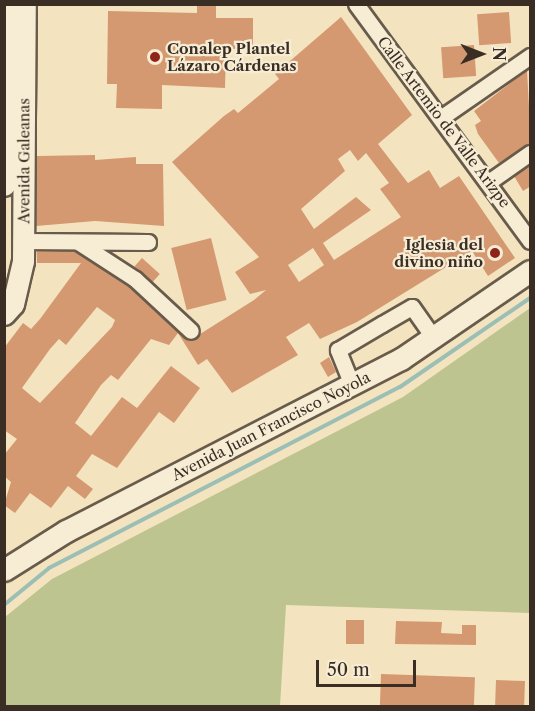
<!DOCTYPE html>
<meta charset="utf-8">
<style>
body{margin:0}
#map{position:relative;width:535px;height:711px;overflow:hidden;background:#f3e4bf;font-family:"Libre Caslon Text",serif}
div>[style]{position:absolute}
.green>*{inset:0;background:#bdc490}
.stream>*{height:4px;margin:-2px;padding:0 2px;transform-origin:2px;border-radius:2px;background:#9bbeb5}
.building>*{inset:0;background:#d59971;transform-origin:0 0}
.roads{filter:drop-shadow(2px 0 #685b4b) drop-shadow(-2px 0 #685b4b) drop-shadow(0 2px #685b4b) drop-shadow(0 -2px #685b4b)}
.street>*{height:15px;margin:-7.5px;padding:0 7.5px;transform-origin:7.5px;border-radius:7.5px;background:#f7edd5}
.secondary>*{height:21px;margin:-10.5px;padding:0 10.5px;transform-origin:10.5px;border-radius:10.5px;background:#f7edd5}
.dots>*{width:16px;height:16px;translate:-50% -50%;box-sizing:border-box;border:3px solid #f7edd5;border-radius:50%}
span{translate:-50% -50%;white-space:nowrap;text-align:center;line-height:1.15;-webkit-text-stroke:4.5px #f7edd5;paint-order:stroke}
.poi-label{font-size:15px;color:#392d24;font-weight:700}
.left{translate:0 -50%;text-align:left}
.right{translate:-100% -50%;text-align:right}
.street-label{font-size:15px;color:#392d24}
.frame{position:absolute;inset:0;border:6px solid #392d24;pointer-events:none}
.north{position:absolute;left:451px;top:24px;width:60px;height:60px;-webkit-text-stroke:4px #f7edd5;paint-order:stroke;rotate:90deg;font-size:16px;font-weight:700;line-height:24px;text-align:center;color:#392d24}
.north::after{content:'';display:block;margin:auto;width:21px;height:27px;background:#392d24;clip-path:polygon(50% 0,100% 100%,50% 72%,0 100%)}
.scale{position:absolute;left:316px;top:660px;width:100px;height:27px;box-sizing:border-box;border:3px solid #392d24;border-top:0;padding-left:8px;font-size:18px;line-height:21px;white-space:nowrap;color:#392d24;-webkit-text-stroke:4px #f7edd5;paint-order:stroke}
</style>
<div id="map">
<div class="green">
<div style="clip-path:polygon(530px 308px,530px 613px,286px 605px,280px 706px,5px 706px,5px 617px,52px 579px,403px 397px)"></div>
</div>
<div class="stream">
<div style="left:4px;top:605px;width:58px;rotate:-39.4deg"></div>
<div style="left:49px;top:568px;width:395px;rotate:-27.3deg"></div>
<div style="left:400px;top:387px;width:158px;rotate:-34.4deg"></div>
</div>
<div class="building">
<div style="clip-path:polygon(197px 4px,216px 4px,216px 18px,253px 18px,253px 49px,226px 49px,225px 88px,162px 85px,162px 109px,116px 108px,117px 84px,107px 84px,108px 11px,197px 13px)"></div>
<div style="left:509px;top:12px;width:31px;height:32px;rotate:86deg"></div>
<div style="clip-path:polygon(evenodd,341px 17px,412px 115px,378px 144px,408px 183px,429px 170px,440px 188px,459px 176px,515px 258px,488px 276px,472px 251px,357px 322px,320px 339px,309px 323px,286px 337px,298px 355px,232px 393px,207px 359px,198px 365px,178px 333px,169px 345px,151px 339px,118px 380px,111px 375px,101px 385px,75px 423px,91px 436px,122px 397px,137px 408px,171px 366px,200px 388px,174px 423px,159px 412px,117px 468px,92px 454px,76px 476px,93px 489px,85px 499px,68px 486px,51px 508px,30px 493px,15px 513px,4px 505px,11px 482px,4px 476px,4px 455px,17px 439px,4px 430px,4px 348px,23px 323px,31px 329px,40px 319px,81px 263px,37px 263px,37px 251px,74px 251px,129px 287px,189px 341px,254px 300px,266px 290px,250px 294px,235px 272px,259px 257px,172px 162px,224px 116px,234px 109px,238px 113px,279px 79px,275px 74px,341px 17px,350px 150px,358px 161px,366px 153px,389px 183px,380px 189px,401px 217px,334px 260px,323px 243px,371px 210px,356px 197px,314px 229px,301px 209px,345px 171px,338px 159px,350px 150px,341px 17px,313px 248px,324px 265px,299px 282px,288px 265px,313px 248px,341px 17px,97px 307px,115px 320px,112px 327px,40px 403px,22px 388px,50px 349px,59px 339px,66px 345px,97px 307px)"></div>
<div style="left:474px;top:45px;width:31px;height:33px;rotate:86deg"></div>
<div style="clip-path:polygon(527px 70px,531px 143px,499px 163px,478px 134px,475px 125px,481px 121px,474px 111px)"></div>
<div style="clip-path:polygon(95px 155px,95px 160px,136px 157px,136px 164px,163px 164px,164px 226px,95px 221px,36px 226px,37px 156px)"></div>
<div style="clip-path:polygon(531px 165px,531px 186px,523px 191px,514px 176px)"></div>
<div style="left:211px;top:238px;width:64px;height:41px;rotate:76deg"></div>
<div style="left:142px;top:258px;width:24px;height:11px;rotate:42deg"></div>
<div style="clip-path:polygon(329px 357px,336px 372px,328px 377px,320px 363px)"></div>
<div style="left:346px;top:620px;width:18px;height:24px"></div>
<div style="clip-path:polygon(396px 621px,442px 622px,441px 633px,462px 634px,462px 625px,476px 625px,476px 645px,395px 644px)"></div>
<div style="left:381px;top:674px;width:94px;height:32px;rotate:2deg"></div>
<div style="left:496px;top:680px;width:29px;height:26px;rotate:2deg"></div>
</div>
<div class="roads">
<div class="street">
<div style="left:356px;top:4px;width:294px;rotate:53.7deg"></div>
<div style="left:442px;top:117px;width:107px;rotate:-34.7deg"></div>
<div style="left:490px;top:181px;width:49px;rotate:-35deg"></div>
<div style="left:24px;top:241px;width:124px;rotate:0.5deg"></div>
<div style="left:78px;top:242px;width:68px;rotate:33deg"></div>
<div style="left:135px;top:279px;width:76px;rotate:42.9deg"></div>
<div style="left:352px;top:385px;width:38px;rotate:-112deg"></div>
<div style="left:338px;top:350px;width:51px;rotate:-30.6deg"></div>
<div style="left:382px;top:324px;width:34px;rotate:-30deg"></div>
<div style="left:412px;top:307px;width:37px;rotate:55deg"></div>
</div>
<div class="secondary">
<div style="left:4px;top:185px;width:181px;rotate:-88.7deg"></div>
<div style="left:4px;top:314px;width:13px;rotate:-48deg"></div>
<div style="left:13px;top:304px;width:44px;rotate:-76.9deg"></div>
<div style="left:23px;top:261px;width:257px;rotate:-89.6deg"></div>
<div style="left:4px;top:570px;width:73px;rotate:-32.2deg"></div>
<div style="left:66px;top:531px;width:377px;rotate:-27.2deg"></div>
<div style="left:401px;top:359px;width:156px;rotate:-34.3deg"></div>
</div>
</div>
<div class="dots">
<div style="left:155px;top:57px;background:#8f2418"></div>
<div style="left:495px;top:253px;background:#8f2418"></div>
</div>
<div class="poi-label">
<span class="left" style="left:167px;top:57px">Conalep Plantel<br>Lázaro Cárdenas</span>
<span class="right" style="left:483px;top:253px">Iglesia del<br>divino niño</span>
</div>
<div class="street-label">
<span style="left:444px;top:122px;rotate:53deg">Calle Artemio de Valle Arizpe</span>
<span style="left:24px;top:161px;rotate:-90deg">Avenida Galeanas</span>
<span style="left:271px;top:426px;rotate:-27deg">Avenida Juan Francisco Noyola</span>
</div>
<div class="frame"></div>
<div class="north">N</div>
<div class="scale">50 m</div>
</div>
